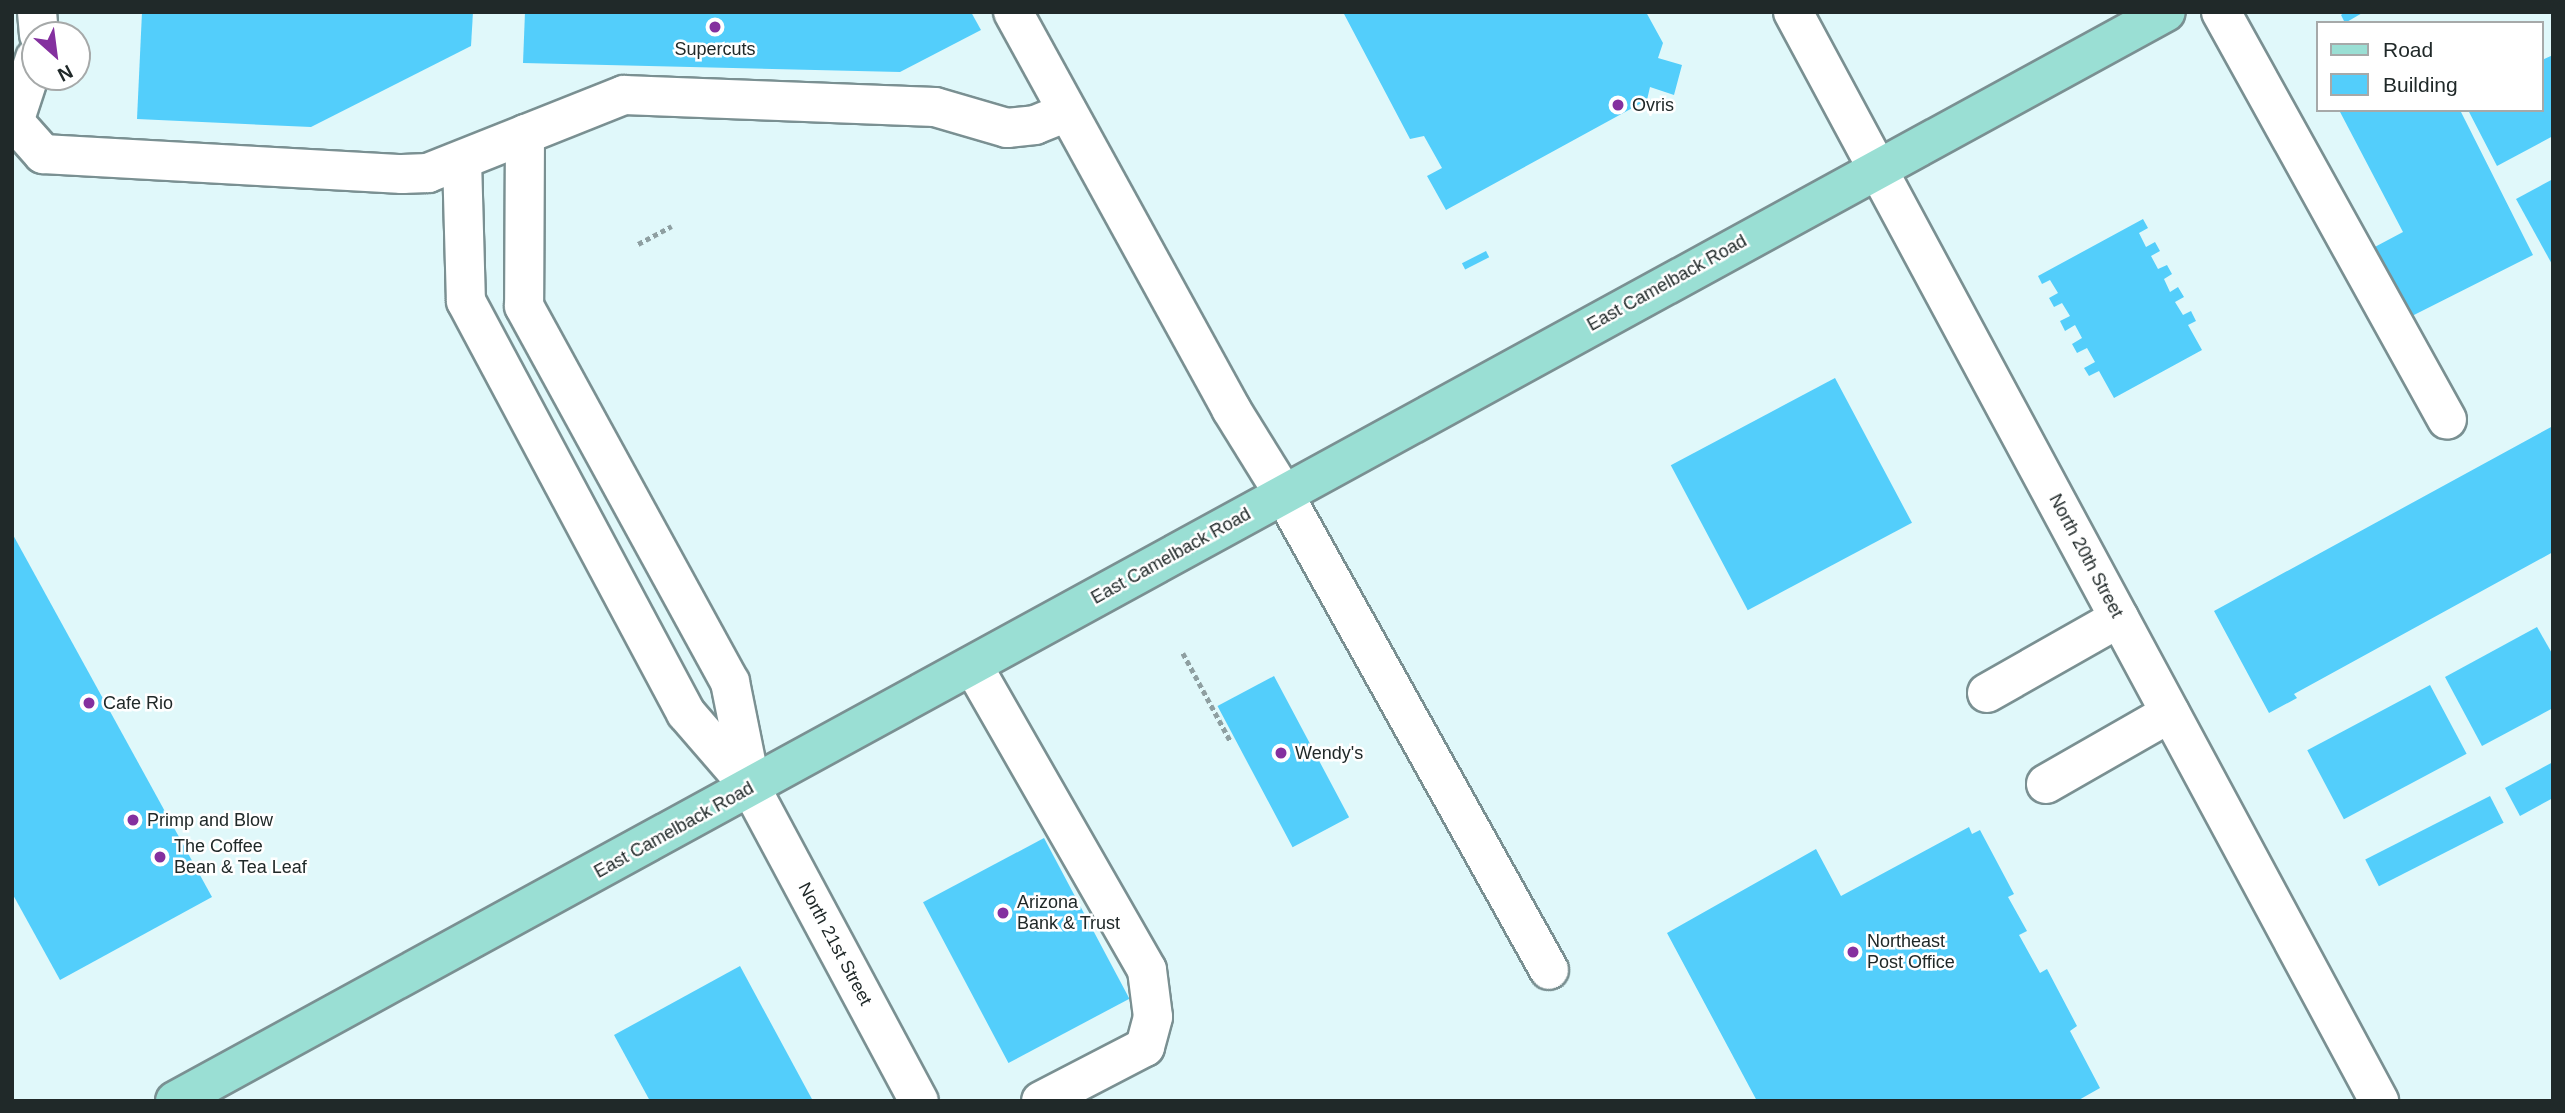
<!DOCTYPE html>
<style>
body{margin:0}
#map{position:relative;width:2565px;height:1113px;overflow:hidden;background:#e0f8fa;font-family:Helvetica,sans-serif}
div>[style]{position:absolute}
.building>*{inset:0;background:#53cefb;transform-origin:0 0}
.path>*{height:4.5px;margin-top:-2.25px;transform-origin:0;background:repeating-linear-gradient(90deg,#8e9fa1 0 5px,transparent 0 8.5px)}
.roads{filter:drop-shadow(2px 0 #7a9092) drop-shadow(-2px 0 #7a9092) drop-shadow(0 2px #7a9092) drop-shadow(0 -2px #7a9092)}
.minor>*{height:38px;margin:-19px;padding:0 19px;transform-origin:19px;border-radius:19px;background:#fff}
.major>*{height:38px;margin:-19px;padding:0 19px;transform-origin:19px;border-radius:19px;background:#9adfd4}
.dots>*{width:19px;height:19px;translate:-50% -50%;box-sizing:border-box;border:4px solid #fff;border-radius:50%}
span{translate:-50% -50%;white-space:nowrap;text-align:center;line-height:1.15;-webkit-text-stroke:5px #fff;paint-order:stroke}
.poi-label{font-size:18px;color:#202929}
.left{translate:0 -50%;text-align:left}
.street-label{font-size:18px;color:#202929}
.frame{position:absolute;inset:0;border:14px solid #202929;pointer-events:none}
.legend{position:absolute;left:2316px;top:21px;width:228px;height:91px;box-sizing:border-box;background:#fff;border:2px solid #a6a9a9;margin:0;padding:9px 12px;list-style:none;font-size:21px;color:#202929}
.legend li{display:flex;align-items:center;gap:14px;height:35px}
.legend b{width:35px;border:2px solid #a6a9a9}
.north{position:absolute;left:21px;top:21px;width:70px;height:70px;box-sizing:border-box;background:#fff;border:2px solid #a6a9a9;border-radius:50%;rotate:152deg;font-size:19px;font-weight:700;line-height:28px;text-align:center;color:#202929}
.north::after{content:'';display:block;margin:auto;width:24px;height:32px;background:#84309f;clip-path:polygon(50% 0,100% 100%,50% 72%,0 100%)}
</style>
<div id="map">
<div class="building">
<div style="clip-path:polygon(142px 12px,473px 12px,471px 46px,311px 127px,137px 119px)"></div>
<div style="clip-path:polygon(525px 12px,971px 12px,981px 30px,900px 72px,523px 63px)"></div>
<div style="clip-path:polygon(1343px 12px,1646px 12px,1663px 43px,1658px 58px,1682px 65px,1674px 95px,1650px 87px,1647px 100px,1446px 210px,1427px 176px,1442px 168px,1424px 136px,1410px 139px)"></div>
<div style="clip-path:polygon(2345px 12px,2364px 12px,2345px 23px,2341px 15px)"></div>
<div style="clip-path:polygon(2553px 55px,2553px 136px,2497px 166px,2468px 110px,2542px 110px,2542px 60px)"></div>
<div style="clip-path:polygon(2339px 110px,2460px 110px,2533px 255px,2408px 318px,2371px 249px,2403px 232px)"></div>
<div style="clip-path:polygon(2553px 179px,2553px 266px,2516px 199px)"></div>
<div style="clip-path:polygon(2143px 219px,2148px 228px,2139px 233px,2146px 247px,2155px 242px,2160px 251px,2151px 256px,2158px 269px,2167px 265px,2172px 274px,2164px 279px,2170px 292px,2178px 287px,2184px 297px,2175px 302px,2183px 315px,2191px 311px,2196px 321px,2188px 325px,2202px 350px,2114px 398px,2099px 371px,2089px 376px,2084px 368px,2095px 362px,2087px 348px,2077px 353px,2072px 344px,2082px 338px,2075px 325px,2065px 331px,2060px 321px,2070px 316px,2062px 303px,2054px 307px,2049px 298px,2058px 293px,2050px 280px,2042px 284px,2038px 276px)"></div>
<div style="left:1486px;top:251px;width:7px;height:27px;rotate:63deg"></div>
<div style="left:1835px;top:378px;width:164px;height:186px;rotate:62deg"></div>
<div style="clip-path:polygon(2553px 426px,2553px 552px,2294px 694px,2297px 698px,2269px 713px,2214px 611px)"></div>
<div style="clip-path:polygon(12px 533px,212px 897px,60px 980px,12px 893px)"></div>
<div style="clip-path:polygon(2537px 627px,2553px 655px,2553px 708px,2482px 746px,2445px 677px)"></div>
<div style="left:1274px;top:676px;width:160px;height:64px;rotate:62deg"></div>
<div style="left:2430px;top:685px;width:78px;height:139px;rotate:62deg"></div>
<div style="clip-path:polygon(2553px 762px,2553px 798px,2520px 816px,2505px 788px)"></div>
<div style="left:2490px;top:796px;width:30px;height:140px;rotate:63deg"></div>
<div style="clip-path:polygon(1969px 827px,1972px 834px,1980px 830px,2014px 894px,2008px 897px,2027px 931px,2019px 935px,2040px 973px,2047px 969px,2077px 1026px,2070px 1031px,2100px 1088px,2077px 1101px,1757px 1101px,1667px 933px,1816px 849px,1841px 896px)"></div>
<div style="left:1044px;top:838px;width:182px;height:137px;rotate:62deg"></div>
<div style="clip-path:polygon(740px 966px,813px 1101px,650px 1101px,614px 1035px)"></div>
</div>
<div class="path">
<div style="left:638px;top:244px;width:38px;rotate:-28deg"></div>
<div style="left:1183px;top:653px;width:101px;rotate:61.7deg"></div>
</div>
<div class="roads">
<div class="minor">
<div style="left:37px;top:12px;width:23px;rotate:85deg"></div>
<div style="left:1013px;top:12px;width:453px;rotate:61.2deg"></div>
<div style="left:1231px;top:409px;width:99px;rotate:58.2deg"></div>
<div style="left:1283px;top:493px;width:546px;rotate:60.85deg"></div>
<div style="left:1793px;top:12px;width:1237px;rotate:61.71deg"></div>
<div style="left:2221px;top:12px;width:466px;rotate:61deg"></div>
<div style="left:12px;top:119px;width:47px;rotate:48.5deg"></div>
<div style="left:43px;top:154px;width:360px;rotate:3.2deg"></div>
<div style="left:402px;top:174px;width:26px;rotate:-2deg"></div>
<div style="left:428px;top:173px;width:211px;rotate:-21.7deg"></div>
<div style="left:624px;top:95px;width:311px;rotate:2.2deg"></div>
<div style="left:935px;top:107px;width:75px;rotate:16.3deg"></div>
<div style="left:1007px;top:128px;width:28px;rotate:-6deg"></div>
<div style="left:1035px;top:125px;width:35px;rotate:-22deg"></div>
<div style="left:15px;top:119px;width:64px;rotate:-71.8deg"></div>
<div style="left:525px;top:134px;width:172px;rotate:90.3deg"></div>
<div style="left:524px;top:306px;width:429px;rotate:61.3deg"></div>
<div style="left:730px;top:682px;width:106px;rotate:78.6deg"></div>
<div style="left:462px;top:160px;width:141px;rotate:88.4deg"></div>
<div style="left:466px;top:301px;width:467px;rotate:61.9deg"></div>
<div style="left:686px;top:713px;width:99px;rotate:49.1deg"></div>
<div style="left:751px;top:788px;width:355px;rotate:61.8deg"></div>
<div style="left:973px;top:666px;width:350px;rotate:60.2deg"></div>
<div style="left:1147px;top:970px;width:47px;rotate:82.7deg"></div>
<div style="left:1153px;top:1017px;width:31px;rotate:105deg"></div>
<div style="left:1145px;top:1047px;width:117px;rotate:152.6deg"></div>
<div style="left:1987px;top:693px;width:152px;rotate:-29.6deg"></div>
<div style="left:2046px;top:784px;width:143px;rotate:-29.8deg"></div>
</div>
<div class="major">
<div style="left:175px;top:1101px;width:2269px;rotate:-28.68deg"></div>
</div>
</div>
<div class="dots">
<div style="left:715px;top:27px;background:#84309f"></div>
<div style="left:1618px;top:105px;background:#84309f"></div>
<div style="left:89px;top:703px;background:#84309f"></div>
<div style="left:1281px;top:753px;background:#84309f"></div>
<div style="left:133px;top:820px;background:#84309f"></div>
<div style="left:160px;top:857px;background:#84309f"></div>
<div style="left:1003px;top:913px;background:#84309f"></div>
<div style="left:1853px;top:952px;background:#84309f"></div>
</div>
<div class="poi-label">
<span style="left:715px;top:49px">Supercuts</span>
<span class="left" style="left:1632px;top:105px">Ovris</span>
<span class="left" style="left:103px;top:703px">Cafe Rio</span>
<span class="left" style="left:1295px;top:753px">Wendy's</span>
<span class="left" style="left:147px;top:820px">Primp and Blow</span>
<span class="left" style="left:174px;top:857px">The Coffee<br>Bean &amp; Tea Leaf</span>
<span class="left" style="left:1017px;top:913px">Arizona<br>Bank &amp; Trust</span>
<span class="left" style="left:1867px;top:952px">Northeast<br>Post Office</span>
</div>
<div class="street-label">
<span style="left:1667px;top:283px;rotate:-29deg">East Camelback Road</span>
<span style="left:1171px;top:556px;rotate:-29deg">East Camelback Road</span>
<span style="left:2086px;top:556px;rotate:62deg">North 20th Street</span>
<span style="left:674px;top:830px;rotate:-29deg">East Camelback Road</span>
<span style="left:835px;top:944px;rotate:62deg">North 21st Street</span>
</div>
<div class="frame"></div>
<ul class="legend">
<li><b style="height:9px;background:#9adfd4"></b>Road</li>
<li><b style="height:19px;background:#53cefb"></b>Building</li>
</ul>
<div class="north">N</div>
</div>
